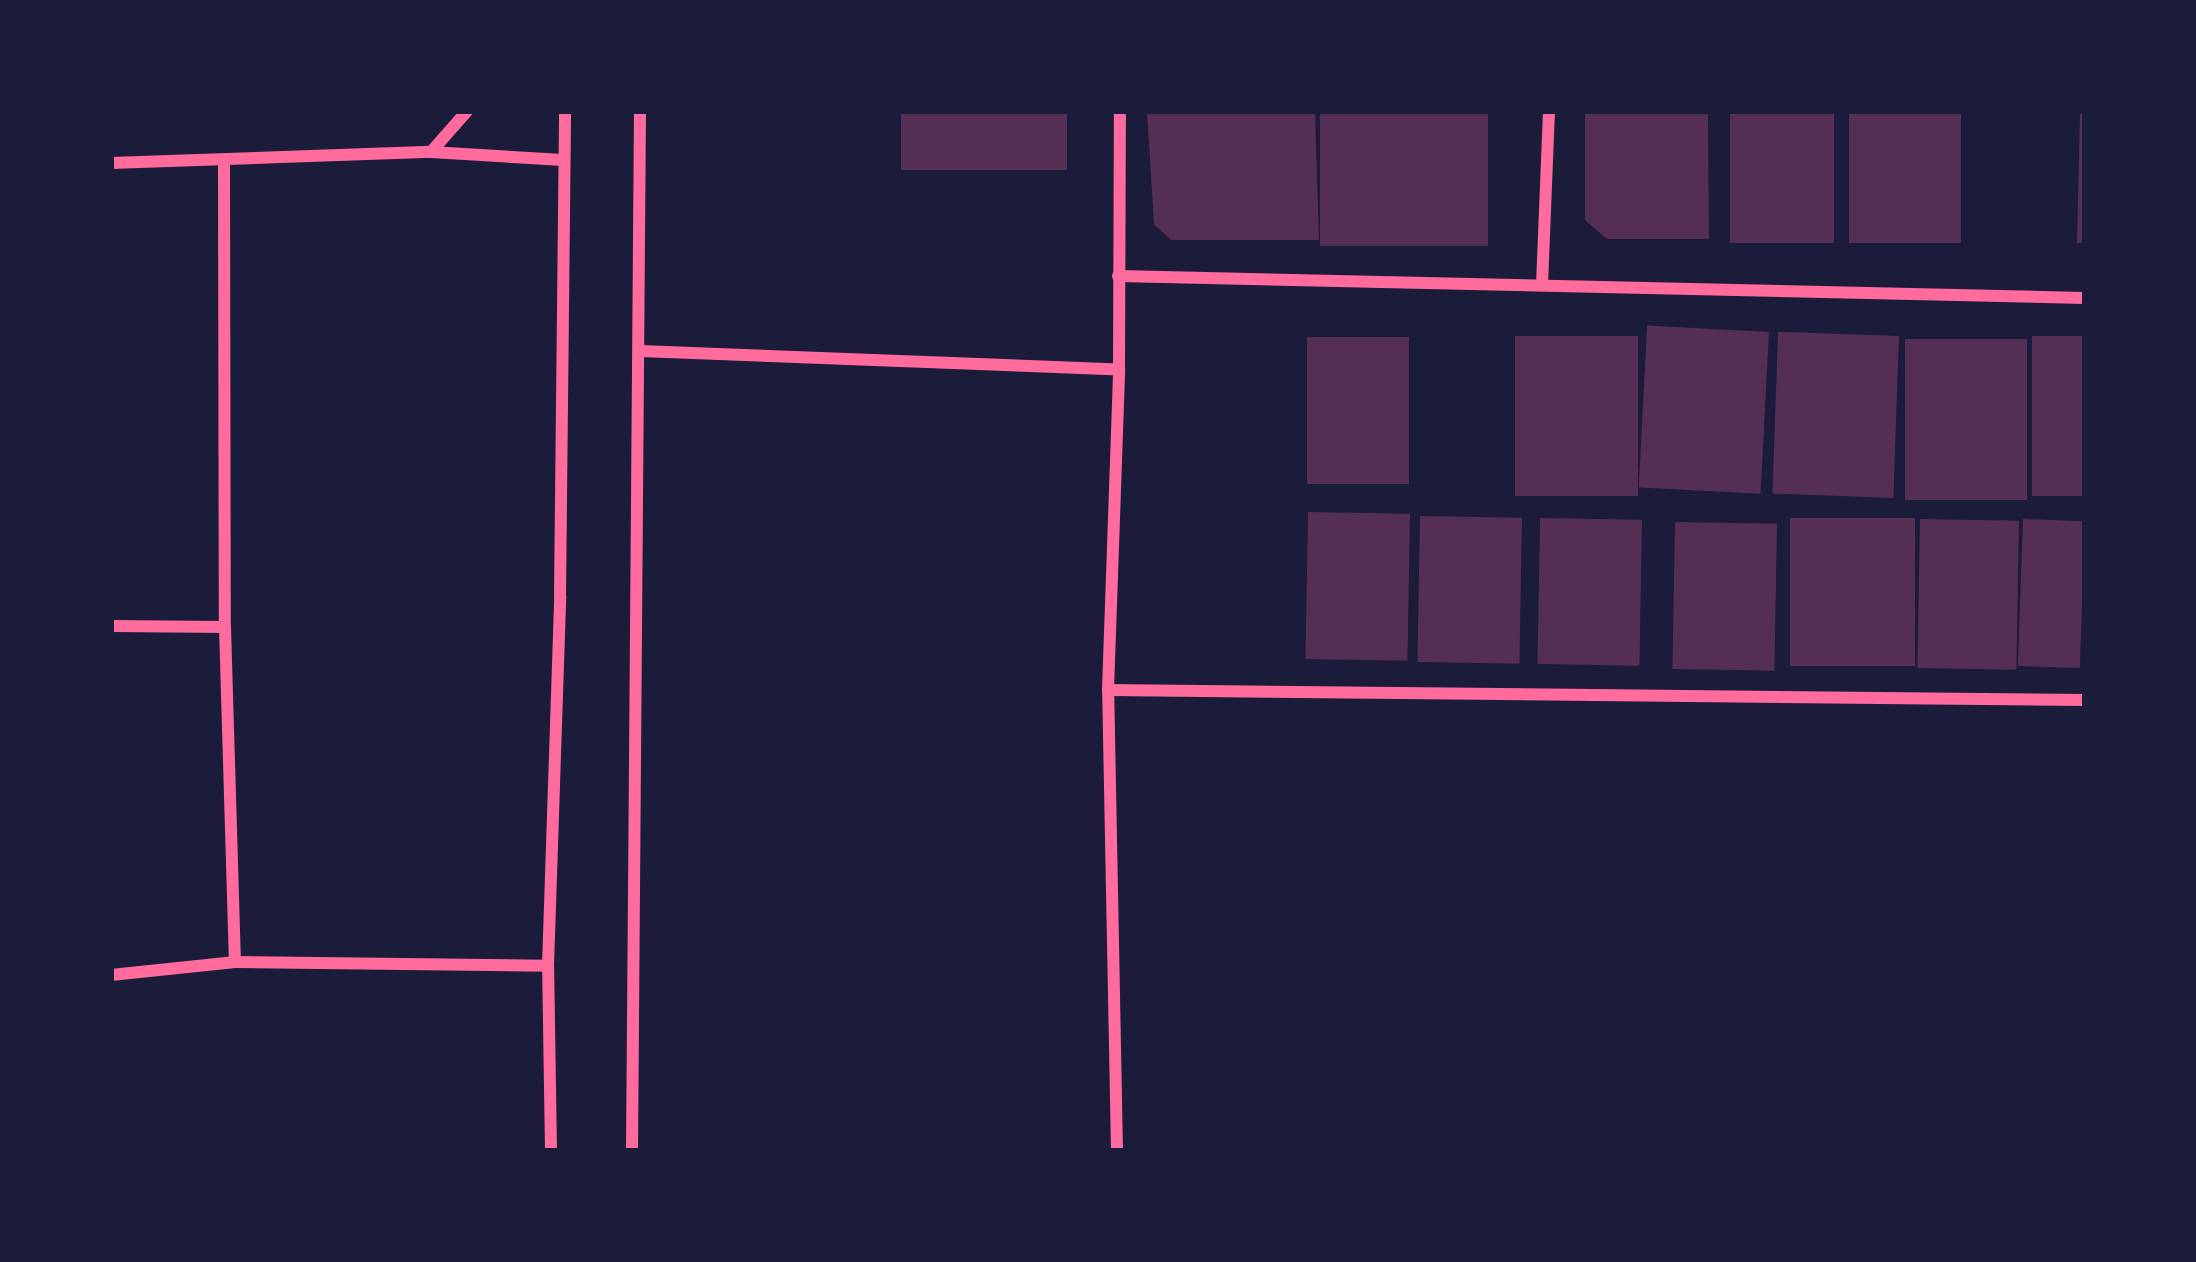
<!DOCTYPE html>
<style>
body{margin:0}
#map{position:relative;width:2196px;height:1262px;overflow:hidden;background:#1b1b3a;font-family:"PT Sans",sans-serif}
div>[style]{position:absolute}
.building>*{inset:0;background:#542f53;transform-origin:0 0}
.minor>*{height:12px;margin:-6px;padding:0 6px;transform-origin:6px;border-radius:6px;background:#ff6b9d}
span{translate:-50% -50%;white-space:nowrap;text-align:center;line-height:1.15;-webkit-text-stroke:12px #1b1b3a;paint-order:stroke}
.frame{position:absolute;inset:0;border:114px solid #1b1b3a;pointer-events:none}
</style>
<div id="map">
<div class="building">
<div style="left:901px;top:111px;width:166px;height:59px"></div>
<div style="clip-path:polygon(1147px 111px,1315px 111px,1319px 240px,1171px 240px,1154px 224px)"></div>
<div style="left:1320px;top:111px;width:168px;height:135px"></div>
<div style="clip-path:polygon(1585px 111px,1708px 111px,1709px 239px,1607px 239px,1585px 220px)"></div>
<div style="left:1730px;top:111px;width:104px;height:132px"></div>
<div style="left:1849px;top:111px;width:112px;height:132px"></div>
<div style="clip-path:polygon(2080px 111px,2085px 111px,2085px 243px,2077px 243px)"></div>
<div style="left:1769px;top:332px;width:162px;height:122px;rotate:93deg"></div>
<div style="left:1515px;top:336px;width:123px;height:160px"></div>
<div style="left:1899px;top:336px;width:162px;height:121px;rotate:92deg"></div>
<div style="left:2032px;top:336px;width:53px;height:160px"></div>
<div style="left:1307px;top:337px;width:102px;height:147px"></div>
<div style="left:1905px;top:339px;width:122px;height:161px"></div>
<div style="left:1308px;top:512px;width:102px;height:147px;rotate:1deg"></div>
<div style="left:1420px;top:516px;width:102px;height:146px;rotate:1deg"></div>
<div style="left:1540px;top:518px;width:102px;height:146px;rotate:1deg"></div>
<div style="left:1915px;top:518px;width:148px;height:125px;rotate:90deg"></div>
<div style="left:1920px;top:519px;width:99px;height:149px;rotate:1deg"></div>
<div style="left:2023px;top:519px;width:62px;height:147px;rotate:2deg"></div>
<div style="left:1675px;top:522px;width:102px;height:147px;rotate:1deg"></div>
</div>
<div class="minor">
<div style="left:431px;top:152px;width:55px;rotate:-48.7deg"></div>
<div style="left:111px;top:163px;width:320px;rotate:-2deg"></div>
<div style="left:431px;top:152px;width:132px;rotate:3.5deg"></div>
<div style="left:224px;top:163px;width:464px;rotate:89.9deg"></div>
<div style="left:225px;top:627px;width:335px;rotate:88.3deg"></div>
<div style="left:1118px;top:276px;width:967px;rotate:1.3deg"></div>
<div style="left:1542px;top:285px;width:174px;rotate:-87.7deg"></div>
<div style="left:640px;top:351px;width:479px;rotate:2.2deg"></div>
<div style="left:111px;top:626px;width:114px;rotate:0.5deg"></div>
<div style="left:1108px;top:690px;width:977px;rotate:0.59deg"></div>
<div style="left:111px;top:975px;width:125px;rotate:-6deg"></div>
<div style="left:235px;top:962px;width:313px;rotate:0.7deg"></div>
<div style="left:551px;top:1151px;width:185px;rotate:-90.9deg"></div>
<div style="left:548px;top:966px;width:370px;rotate:-88.1deg"></div>
<div style="left:560px;top:596px;width:485px;rotate:-89.4deg"></div>
<div style="left:632px;top:1151px;width:1040px;rotate:-89.56deg"></div>
<div style="left:1117px;top:1151px;width:461px;rotate:-91.1deg"></div>
<div style="left:1108px;top:690px;width:321px;rotate:-88deg"></div>
<div style="left:1119px;top:369px;width:258px;rotate:-89.8deg"></div>
</div>
<div class="frame"></div>
</div>
